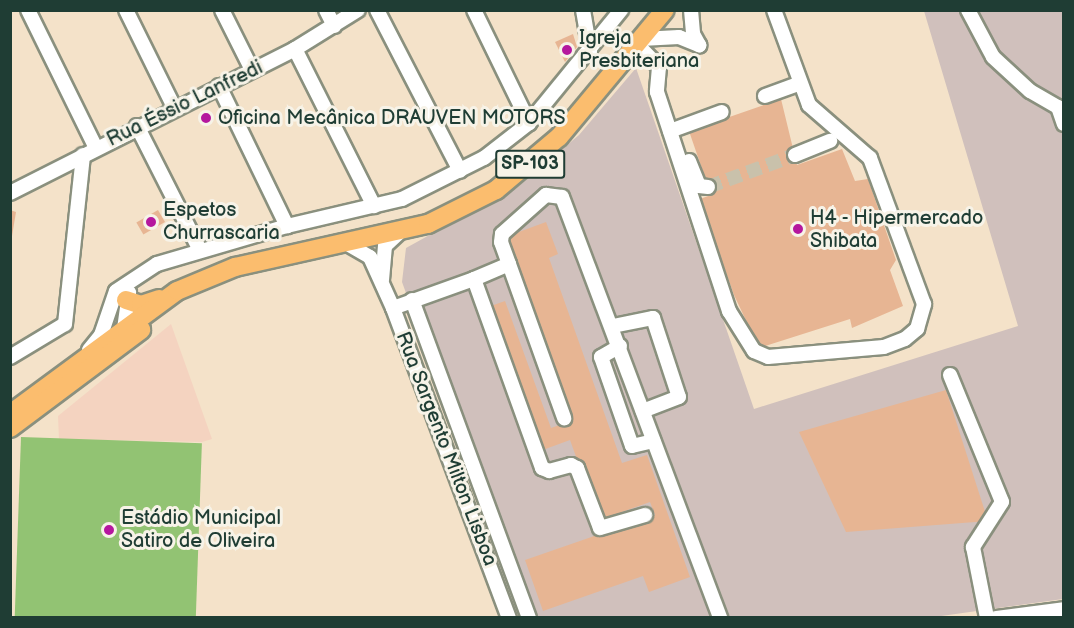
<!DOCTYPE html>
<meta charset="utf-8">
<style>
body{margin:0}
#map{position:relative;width:1074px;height:628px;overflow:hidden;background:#f4e2c9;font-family:"Balsamiq Sans",sans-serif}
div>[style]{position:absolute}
.built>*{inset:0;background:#f4d3c0}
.industrial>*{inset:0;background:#d0c0bc}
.green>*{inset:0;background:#92c373;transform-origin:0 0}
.building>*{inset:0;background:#e7b593;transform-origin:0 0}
.minor-tunnel>*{height:14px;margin-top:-7px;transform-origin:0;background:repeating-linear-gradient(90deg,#c9c1ab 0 14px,transparent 0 21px)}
.roads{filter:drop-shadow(2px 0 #8a907e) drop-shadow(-2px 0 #8a907e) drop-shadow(0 2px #8a907e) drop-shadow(0 -2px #8a907e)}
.minor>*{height:14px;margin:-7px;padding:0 7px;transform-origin:7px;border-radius:7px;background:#fff}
.major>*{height:18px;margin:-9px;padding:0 9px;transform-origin:9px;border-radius:9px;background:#fbbd6e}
.dots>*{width:16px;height:16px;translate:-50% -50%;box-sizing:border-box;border:3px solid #f7f3e8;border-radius:50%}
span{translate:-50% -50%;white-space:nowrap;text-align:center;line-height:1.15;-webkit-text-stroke:6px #f7f3e8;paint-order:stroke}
.shield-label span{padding:2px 4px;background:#f7f3e8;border:2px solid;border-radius:4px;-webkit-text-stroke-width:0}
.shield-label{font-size:18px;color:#1f3d34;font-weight:700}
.poi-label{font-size:20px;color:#1f3d34}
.left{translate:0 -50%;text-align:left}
.street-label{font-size:20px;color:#1f3d34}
.frame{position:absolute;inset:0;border:12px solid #1f3d34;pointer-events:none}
</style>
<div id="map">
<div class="built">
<div style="clip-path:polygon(171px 324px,212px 439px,202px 442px,59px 439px,58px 416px)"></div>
</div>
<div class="industrial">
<div style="clip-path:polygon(924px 11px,1063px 11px,1063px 599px,927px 618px,524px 617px,402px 282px,406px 248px,520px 185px,579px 135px,636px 68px,754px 409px,1018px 326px)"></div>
</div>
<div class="green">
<div style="left:21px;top:437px;width:181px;height:180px;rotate:2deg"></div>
</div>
<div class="building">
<div style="clip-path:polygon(573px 34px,577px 47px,565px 62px,555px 42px)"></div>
<div style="clip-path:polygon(781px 99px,797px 165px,842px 149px,855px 181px,868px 179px,896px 260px,890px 270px,903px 306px,852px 328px,850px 319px,759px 348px,734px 295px,700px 199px,711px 195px,689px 131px)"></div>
<div style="clip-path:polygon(10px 210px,16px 212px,12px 236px,10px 236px)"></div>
<div style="left:158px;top:210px;width:14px;height:25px;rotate:60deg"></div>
<div style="clip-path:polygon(546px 222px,558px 254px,549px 258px,622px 463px,647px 455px,690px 577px,649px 592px,643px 576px,543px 611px,525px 560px,655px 515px,650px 502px,599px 520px,570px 440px,540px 451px,488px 307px,505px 301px,551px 428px,571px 421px,505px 237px)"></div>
<div style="clip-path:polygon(946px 390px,988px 521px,846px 532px,799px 432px)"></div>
</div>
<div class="minor-tunnel">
<div style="left:708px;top:187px;width:93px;rotate:-20.2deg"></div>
</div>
<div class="roads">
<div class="minor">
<div style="left:28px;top:10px;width:154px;rotate:63.8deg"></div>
<div style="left:126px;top:10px;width:110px;rotate:63.7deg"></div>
<div style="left:222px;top:10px;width:67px;rotate:63.4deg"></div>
<div style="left:326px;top:10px;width:18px;rotate:63deg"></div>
<div style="left:377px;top:10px;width:181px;rotate:62.7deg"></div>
<div style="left:474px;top:10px;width:126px;rotate:64deg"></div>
<div style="left:583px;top:10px;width:42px;rotate:80.3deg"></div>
<div style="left:691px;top:10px;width:24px;rotate:85deg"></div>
<div style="left:693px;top:34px;width:13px;rotate:61deg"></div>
<div style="left:968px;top:10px;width:53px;rotate:62deg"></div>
<div style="left:993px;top:57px;width:50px;rotate:42.6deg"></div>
<div style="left:1030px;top:91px;width:32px;rotate:30deg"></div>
<div style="left:1058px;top:107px;width:18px;rotate:71deg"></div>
<div style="left:641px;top:39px;width:38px;rotate:-3deg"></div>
<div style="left:679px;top:37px;width:22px;rotate:22deg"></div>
<div style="left:637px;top:44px;width:32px;rotate:46deg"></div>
<div style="left:659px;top:67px;width:25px;rotate:95deg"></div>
<div style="left:657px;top:92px;width:231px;rotate:71.8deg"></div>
<div style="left:729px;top:311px;width:47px;rotate:58deg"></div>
<div style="left:754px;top:351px;width:15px;rotate:23deg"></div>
<div style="left:768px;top:357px;width:116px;rotate:-4.9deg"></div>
<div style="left:884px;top:347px;width:22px;rotate:-21deg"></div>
<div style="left:905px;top:339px;width:16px;rotate:-40deg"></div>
<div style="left:917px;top:329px;width:26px;rotate:-74deg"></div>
<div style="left:924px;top:304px;width:156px;rotate:-110.3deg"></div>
<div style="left:870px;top:158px;width:81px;rotate:-139deg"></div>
<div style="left:809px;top:105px;width:101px;rotate:-110.2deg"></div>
<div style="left:295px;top:49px;width:176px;rotate:63.3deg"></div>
<div style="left:219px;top:86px;width:156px;rotate:64.1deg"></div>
<div style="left:765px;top:96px;width:37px;rotate:-20deg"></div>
<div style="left:137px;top:126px;width:139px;rotate:63.1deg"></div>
<div style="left:670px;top:131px;width:55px;rotate:-20.1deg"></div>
<div style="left:795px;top:155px;width:38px;rotate:-22deg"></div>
<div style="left:689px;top:161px;width:27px;rotate:68deg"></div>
<div style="left:699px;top:186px;width:9px;rotate:6deg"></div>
<div style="left:10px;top:193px;width:319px;rotate:-26.8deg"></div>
<div style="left:295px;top:49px;width:74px;rotate:-31.8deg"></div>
<div style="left:344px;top:242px;width:30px;rotate:30deg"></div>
<div style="left:370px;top:257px;width:56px;rotate:65.7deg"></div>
<div style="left:393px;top:308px;width:331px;rotate:69.5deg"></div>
<div style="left:509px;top:264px;width:23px;rotate:-110deg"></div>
<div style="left:501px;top:242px;width:8px;rotate:-83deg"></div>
<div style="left:502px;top:234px;width:59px;rotate:-41.6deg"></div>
<div style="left:546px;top:195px;width:16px;rotate:7deg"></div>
<div style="left:562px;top:197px;width:450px;rotate:69.4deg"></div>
<div style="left:474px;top:279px;width:38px;rotate:-23deg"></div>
<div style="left:509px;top:264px;width:164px;rotate:70.3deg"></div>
<div style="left:382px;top:280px;width:34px;rotate:-85deg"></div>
<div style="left:385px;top:246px;width:22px;rotate:-43deg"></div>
<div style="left:412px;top:300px;width:339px;rotate:69.8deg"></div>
<div style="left:393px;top:308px;width:86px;rotate:-19.7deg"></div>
<div style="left:474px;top:279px;width:201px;rotate:70.2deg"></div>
<div style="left:542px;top:468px;width:8px;rotate:23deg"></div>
<div style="left:549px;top:471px;width:23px;rotate:-15deg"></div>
<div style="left:571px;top:465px;width:7px;rotate:27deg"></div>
<div style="left:577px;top:468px;width:64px;rotate:69deg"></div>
<div style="left:600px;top:528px;width:47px;rotate:-16.1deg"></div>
<div style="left:613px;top:326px;width:41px;rotate:-11.3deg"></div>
<div style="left:653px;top:318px;width:83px;rotate:71.8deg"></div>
<div style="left:679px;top:397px;width:39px;rotate:159deg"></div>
<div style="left:124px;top:329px;width:37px;rotate:-82deg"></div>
<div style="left:620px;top:346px;width:22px;rotate:150deg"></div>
<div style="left:601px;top:357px;width:94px;rotate:70.8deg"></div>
<div style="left:632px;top:446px;width:22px;rotate:-13deg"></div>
<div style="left:89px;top:350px;width:19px;rotate:-51deg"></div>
<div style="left:101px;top:335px;width:46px;rotate:-71.2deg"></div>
<div style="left:116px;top:291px;width:49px;rotate:-33.4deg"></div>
<div style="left:157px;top:264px;width:135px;rotate:-16.3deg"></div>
<div style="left:287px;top:226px;width:118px;rotate:-13.2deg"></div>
<div style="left:402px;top:199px;width:92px;rotate:-26.6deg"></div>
<div style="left:484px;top:158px;width:57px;rotate:-37.9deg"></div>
<div style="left:529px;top:123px;width:146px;rotate:-50.8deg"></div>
<div style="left:10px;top:357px;width:64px;rotate:-31deg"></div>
<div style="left:65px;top:324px;width:170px;rotate:-83.9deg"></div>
<div style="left:950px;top:375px;width:137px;rotate:67.7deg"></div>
<div style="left:1002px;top:502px;width:54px;rotate:122.8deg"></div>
<div style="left:973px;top:547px;width:72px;rotate:78.8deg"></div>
<div style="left:996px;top:618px;width:69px;rotate:-7.5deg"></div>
</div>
<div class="major">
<div style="left:126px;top:300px;width:16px;rotate:18deg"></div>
<div style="left:141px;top:305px;width:19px;rotate:-18deg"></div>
<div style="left:10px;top:414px;width:207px;rotate:-36.4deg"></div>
<div style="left:177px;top:291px;width:63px;rotate:-22.5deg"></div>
<div style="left:235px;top:267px;width:198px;rotate:-12.6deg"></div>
<div style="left:428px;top:224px;width:76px;rotate:-26.6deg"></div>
<div style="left:496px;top:190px;width:82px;rotate:-40.1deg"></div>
<div style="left:559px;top:137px;width:165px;rotate:-50.2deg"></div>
<div style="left:10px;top:428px;width:164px;rotate:-36.8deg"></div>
</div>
</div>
<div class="dots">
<div style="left:567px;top:50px;background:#b5179e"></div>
<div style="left:206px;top:118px;background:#b5179e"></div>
<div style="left:151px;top:222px;background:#b5179e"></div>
<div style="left:798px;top:229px;background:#b5179e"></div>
<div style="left:109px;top:530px;background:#b5179e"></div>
</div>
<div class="shield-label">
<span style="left:530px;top:164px">SP-103</span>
</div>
<div class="poi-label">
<span class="left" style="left:579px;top:50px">Igreja<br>Presbiteriana</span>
<span class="left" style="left:218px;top:118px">Oficina Mecânica DRAUVEN MOTORS</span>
<span class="left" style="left:163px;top:222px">Espetos<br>Churrascaria</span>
<span class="left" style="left:810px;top:230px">H4 - Hipermercado<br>Shibata</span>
<span class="left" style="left:121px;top:530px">Estádio Municipal<br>Satiro de Oliveira</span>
</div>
<div class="street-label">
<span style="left:185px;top:104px;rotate:-26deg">Rua Éssio Lanfredi</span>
<span style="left:446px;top:449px;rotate:69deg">Rua Sargento Milton Lisboa</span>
</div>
<div class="frame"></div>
</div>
